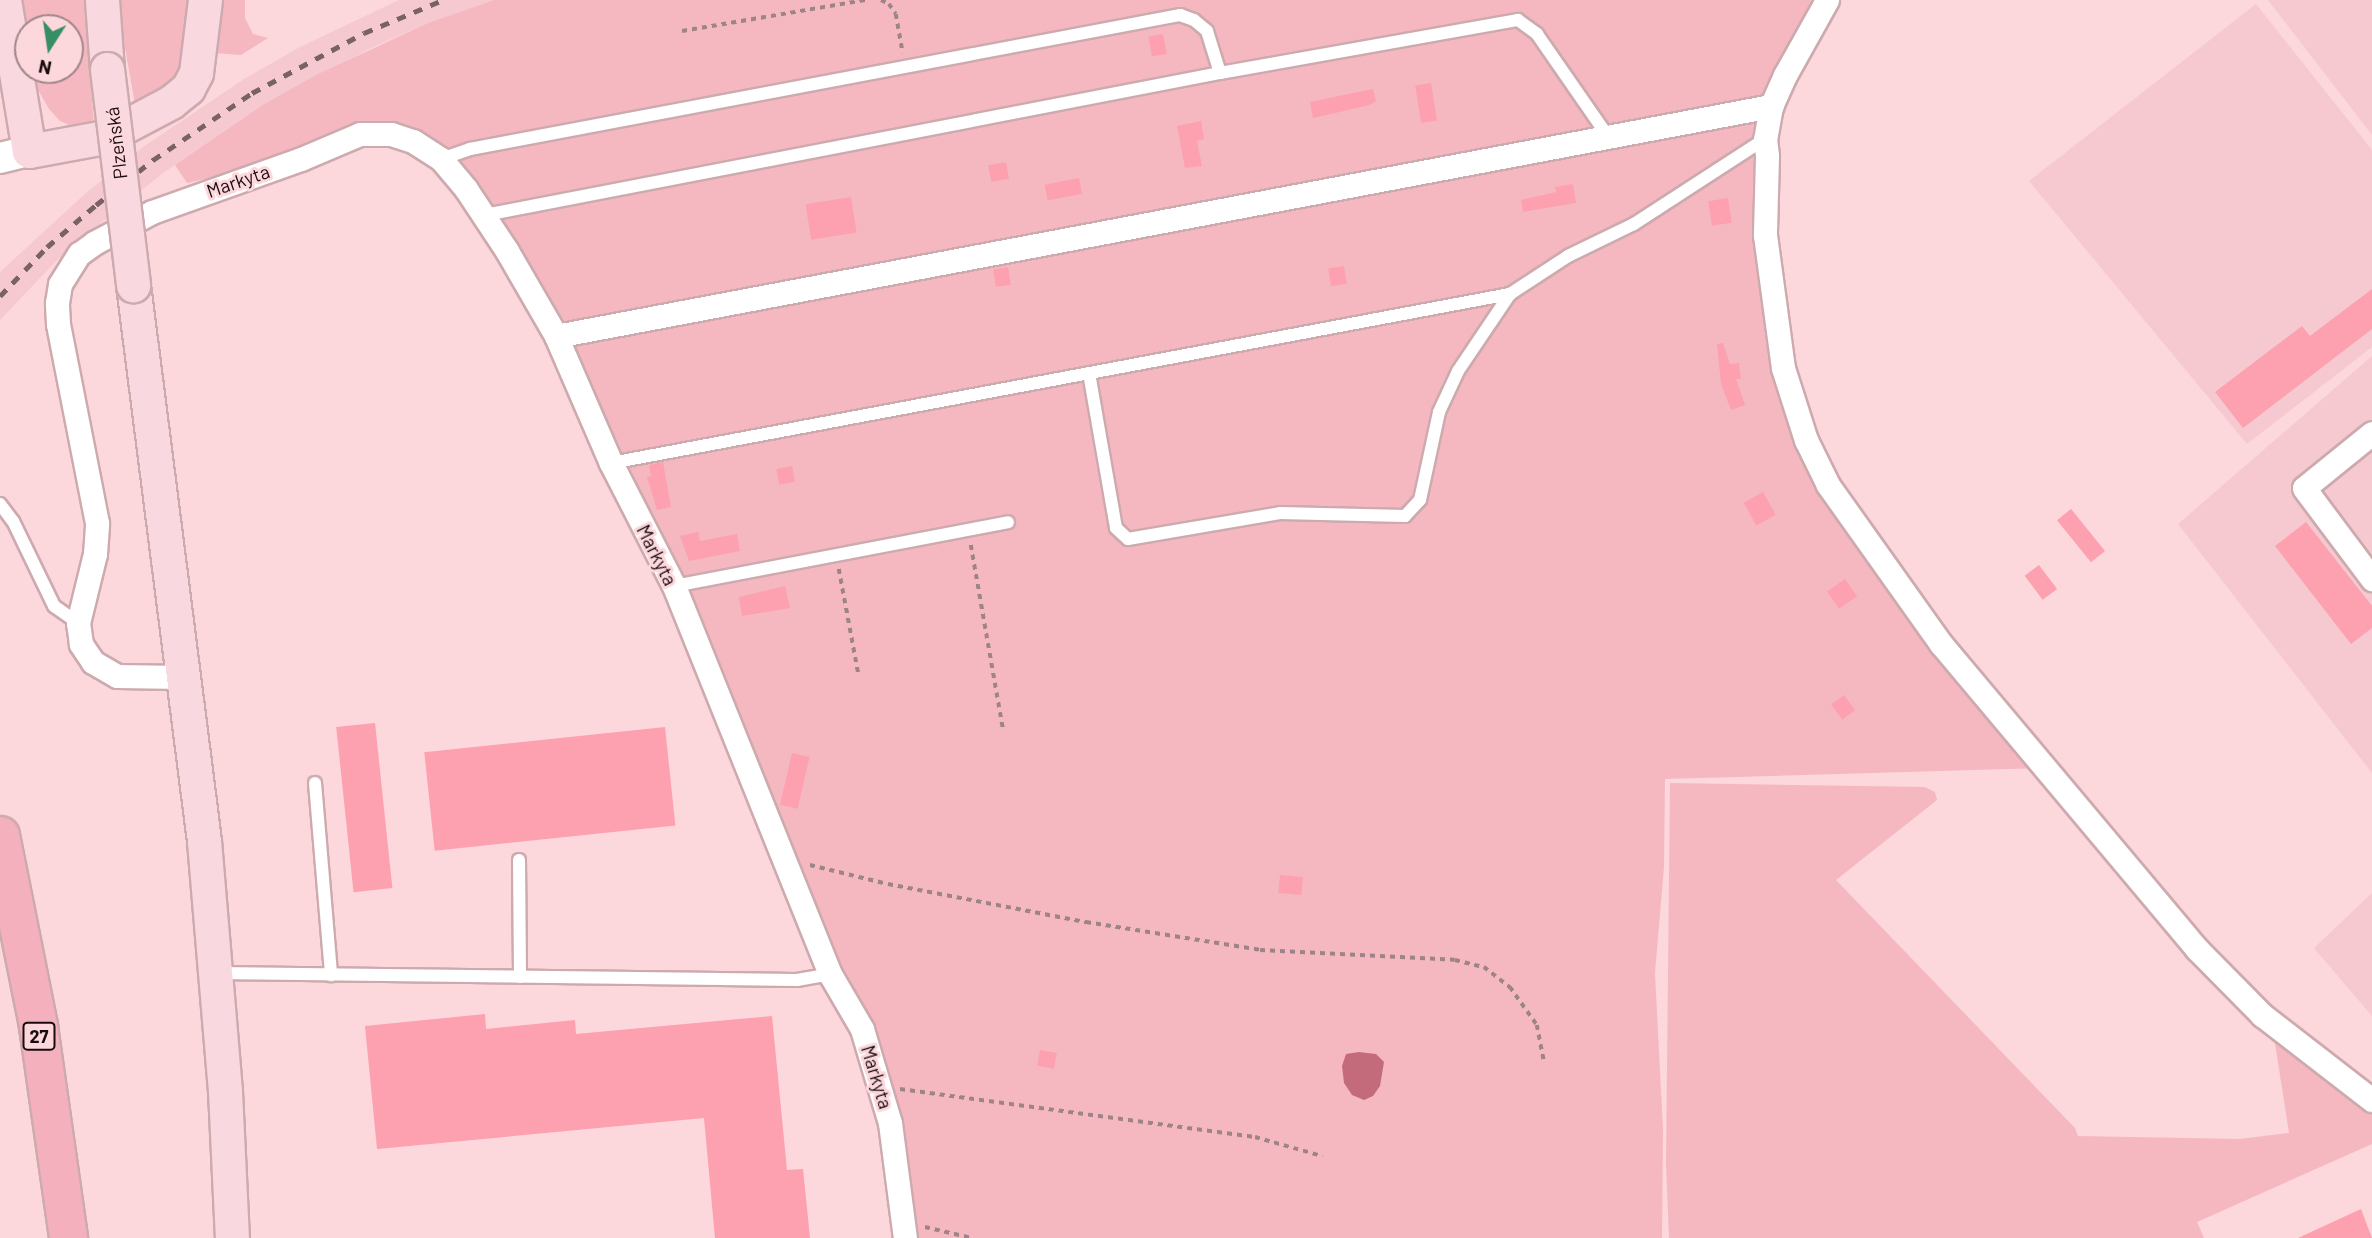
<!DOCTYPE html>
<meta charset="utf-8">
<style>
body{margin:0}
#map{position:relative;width:2372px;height:1238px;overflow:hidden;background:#fcd7dc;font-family:Barlow,sans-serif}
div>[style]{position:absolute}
.built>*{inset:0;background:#f5c9cf}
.green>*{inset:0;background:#f5b8c1}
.water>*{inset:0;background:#c36b7b}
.building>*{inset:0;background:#fda0af;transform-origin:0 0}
.path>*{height:3.5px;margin-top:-1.75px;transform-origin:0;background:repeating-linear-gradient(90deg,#9e8487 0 5px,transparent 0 10px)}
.roads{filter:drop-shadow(2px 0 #cdaaae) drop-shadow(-2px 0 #cdaaae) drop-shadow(0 2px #cdaaae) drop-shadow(0 -2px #cdaaae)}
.service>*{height:12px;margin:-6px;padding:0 6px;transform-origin:6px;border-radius:6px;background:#fff}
.minor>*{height:23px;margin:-11.5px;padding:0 11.5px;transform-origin:11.5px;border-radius:11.5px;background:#fff}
.tertiary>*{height:30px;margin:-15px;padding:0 15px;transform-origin:15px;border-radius:15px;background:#fff}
.secondary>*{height:33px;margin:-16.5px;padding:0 16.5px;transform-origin:16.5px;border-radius:16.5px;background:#fad8df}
.primary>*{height:37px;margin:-18.5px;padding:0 18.5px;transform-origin:18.5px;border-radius:18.5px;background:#f5b0be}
.rail>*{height:5px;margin-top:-2.5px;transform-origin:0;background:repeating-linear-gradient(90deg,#786265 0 9px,transparent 0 18px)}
.bridges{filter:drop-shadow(2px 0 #cdaaae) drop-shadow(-2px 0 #cdaaae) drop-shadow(0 2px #cdaaae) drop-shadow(0 -2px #cdaaae)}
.secondary-bridge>*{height:33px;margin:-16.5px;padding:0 16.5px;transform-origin:16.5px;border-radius:16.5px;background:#fad8df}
span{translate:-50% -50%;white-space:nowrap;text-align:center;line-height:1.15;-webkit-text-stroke:6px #fcd7dc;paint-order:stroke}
.shield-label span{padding:2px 5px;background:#fcd7dc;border:2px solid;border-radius:5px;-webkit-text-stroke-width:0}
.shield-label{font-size:18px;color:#180c0e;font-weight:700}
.street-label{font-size:19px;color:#180c0e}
.north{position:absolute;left:14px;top:14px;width:70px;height:70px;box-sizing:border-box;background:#fcd7dc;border:2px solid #a1868a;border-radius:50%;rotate:192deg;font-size:19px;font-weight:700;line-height:28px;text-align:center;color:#180c0e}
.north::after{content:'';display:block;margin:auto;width:24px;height:32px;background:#368f64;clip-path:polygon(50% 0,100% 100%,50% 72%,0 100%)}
</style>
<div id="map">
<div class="built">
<div style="clip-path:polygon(399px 0,494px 0,428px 23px,371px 48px,261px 106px,163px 173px,107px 218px,58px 259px,0 320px,0 272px,86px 193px,143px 147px,244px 79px,300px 47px)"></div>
<div style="clip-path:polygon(2268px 0,2372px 0,2372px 135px)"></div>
<div style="clip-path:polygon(2256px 4px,2372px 150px,2372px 347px,2247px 444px,2029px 181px)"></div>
<div style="clip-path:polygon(2372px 356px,2372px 773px,2178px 524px)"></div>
<div style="clip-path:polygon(2372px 893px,2372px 1016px,2314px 948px)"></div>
</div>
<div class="green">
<div style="clip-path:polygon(17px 0,84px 0,94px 124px,74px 127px,60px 121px,49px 109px,38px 90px,33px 70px,70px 70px,70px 28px,28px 28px,28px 48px)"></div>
<div style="clip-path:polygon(121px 0,195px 0,185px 56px,170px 84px,135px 104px,122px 31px)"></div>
<div style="clip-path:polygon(216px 0,245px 0,245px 18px,253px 34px,268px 38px,241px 55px,214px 53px)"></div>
<div style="clip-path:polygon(494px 0,1811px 0,1771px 106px,1765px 235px,1806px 440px,2043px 768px,1665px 779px,1664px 867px,1655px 973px,1663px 1130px,1662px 1238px,905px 1238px,890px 1122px,674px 586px,456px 162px,420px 131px,379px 126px,261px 166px,187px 183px,175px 165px,261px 106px,316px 75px,428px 23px)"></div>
<div style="clip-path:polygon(1670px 783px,1925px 787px,1935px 792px,1937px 800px,1836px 880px,2075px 1128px,2078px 1136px,2240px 1139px,2289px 1133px,2274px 1037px,2317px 1074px,2328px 1074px,2372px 1106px,2372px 1144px,2197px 1222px,2204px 1238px,1669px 1238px,1666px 1164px)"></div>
</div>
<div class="water">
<div style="clip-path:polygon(1359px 1052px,1376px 1054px,1384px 1062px,1380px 1086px,1373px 1096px,1364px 1100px,1352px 1095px,1344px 1083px,1342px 1066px,1346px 1054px)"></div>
</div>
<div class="building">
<div style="left:1163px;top:34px;width:20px;height:15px;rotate:79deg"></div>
<div style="left:1431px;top:83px;width:38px;height:16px;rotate:81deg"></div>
<div style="clip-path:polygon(1373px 89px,1376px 101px,1370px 105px,1313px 118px,1310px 102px)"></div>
<div style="clip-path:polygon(1201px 121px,1204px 139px,1197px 141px,1202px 166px,1185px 168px,1177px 126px)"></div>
<div style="left:1006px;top:162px;width:17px;height:18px;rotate:80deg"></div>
<div style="left:1079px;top:178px;width:16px;height:35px;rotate:79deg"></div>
<div style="clip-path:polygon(1573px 184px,1576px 203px,1523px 212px,1521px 200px,1556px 192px,1555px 187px)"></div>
<div style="left:851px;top:197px;width:36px;height:46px;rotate:81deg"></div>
<div style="left:1728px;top:198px;width:25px;height:20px;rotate:81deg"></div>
<div style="left:1344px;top:266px;width:18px;height:16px;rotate:81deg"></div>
<div style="left:1008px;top:267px;width:18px;height:15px;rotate:81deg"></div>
<div style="clip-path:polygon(2372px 289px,2372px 329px,2243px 428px,2215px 392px,2302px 326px,2310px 336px)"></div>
<div style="clip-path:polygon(1723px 343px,1730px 364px,1739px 363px,1741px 379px,1736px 379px,1745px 405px,1731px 410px,1721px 384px,1717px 344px)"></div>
<div style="clip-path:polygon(663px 462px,671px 507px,657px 510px,647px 477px,651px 476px,649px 465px)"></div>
<div style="left:792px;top:466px;width:16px;height:16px;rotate:79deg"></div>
<div style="left:1763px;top:492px;width:26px;height:22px;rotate:61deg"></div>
<div style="left:2071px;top:509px;width:54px;height:18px;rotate:51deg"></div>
<div style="clip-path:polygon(2306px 522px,2372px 606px,2372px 628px,2351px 644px,2275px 546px)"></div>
<div style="clip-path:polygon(698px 532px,700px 541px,737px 534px,740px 551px,689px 561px,680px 536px)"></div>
<div style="left:2039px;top:565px;width:30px;height:18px;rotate:53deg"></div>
<div style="left:1845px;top:579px;width:21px;height:22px;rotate:55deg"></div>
<div style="clip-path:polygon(785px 586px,790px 608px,742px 616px,739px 597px)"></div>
<div style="left:1844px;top:695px;width:19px;height:16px;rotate:54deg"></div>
<div style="left:375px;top:723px;width:166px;height:39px;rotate:84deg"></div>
<div style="left:665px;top:727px;width:99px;height:242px;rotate:84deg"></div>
<div style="left:792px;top:753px;width:18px;height:53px;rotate:13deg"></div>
<div style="left:1280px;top:875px;width:23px;height:18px;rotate:5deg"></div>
<div style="clip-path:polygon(485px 1014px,486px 1029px,575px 1020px,576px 1034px,772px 1016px,787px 1170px,803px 1169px,810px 1238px,715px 1238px,704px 1118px,377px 1149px,365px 1026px)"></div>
<div style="left:1040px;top:1050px;width:17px;height:16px;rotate:10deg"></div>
<div style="clip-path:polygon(2361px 1209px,2372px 1238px,2298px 1238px)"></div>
</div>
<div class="path">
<div style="left:881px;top:0;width:9px;rotate:27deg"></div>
<div style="left:889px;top:4px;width:12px;rotate:55deg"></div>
<div style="left:896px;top:14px;width:40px;rotate:80deg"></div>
<div style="left:682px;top:31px;width:187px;rotate:-9.6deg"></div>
<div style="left:971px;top:545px;width:187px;rotate:80.1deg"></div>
<div style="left:839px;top:569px;width:110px;rotate:79.5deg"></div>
<div style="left:810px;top:865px;width:80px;rotate:13.7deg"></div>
<div style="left:888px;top:884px;width:202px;rotate:10.9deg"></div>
<div style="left:1086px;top:922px;width:176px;rotate:9.1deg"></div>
<div style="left:1260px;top:950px;width:195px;rotate:2.9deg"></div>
<div style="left:1455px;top:960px;width:30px;rotate:14deg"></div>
<div style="left:1484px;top:967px;width:33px;rotate:38deg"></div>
<div style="left:1510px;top:987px;width:47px;rotate:54.6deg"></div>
<div style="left:1537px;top:1025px;width:37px;rotate:79deg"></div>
<div style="left:900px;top:1089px;width:358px;rotate:7.7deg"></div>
<div style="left:1255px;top:1137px;width:70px;rotate:15.8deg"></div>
<div style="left:925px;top:1227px;width:48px;rotate:13.2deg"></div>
</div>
<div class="roads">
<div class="service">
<div style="left:441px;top:159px;width:31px;rotate:-19deg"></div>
<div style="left:470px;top:149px;width:723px;rotate:-10.69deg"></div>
<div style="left:1180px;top:15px;width:15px;rotate:20deg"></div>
<div style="left:1194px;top:20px;width:17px;rotate:40deg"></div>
<div style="left:1207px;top:31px;width:44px;rotate:72.8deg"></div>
<div style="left:485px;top:215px;width:749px;rotate:-10.93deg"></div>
<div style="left:1220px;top:73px;width:303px;rotate:-10.1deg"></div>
<div style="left:1518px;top:20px;width:24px;rotate:36deg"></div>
<div style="left:1537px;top:34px;width:126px;rotate:55.3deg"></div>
<div style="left:1089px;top:373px;width:157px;rotate:80.1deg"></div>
<div style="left:1116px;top:528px;width:16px;rotate:43deg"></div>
<div style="left:1128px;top:539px;width:154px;rotate:-9.7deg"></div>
<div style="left:1280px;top:513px;width:125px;rotate:1.4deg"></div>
<div style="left:1405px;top:516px;width:22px;rotate:-47deg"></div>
<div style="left:1420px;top:500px;width:90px;rotate:-77.8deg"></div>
<div style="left:1439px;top:412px;width:45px;rotate:-65.1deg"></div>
<div style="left:1458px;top:371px;width:93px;rotate:-56deg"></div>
<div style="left:611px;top:463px;width:915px;rotate:-10.65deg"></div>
<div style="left:1510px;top:294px;width:69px;rotate:-33.2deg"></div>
<div style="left:1568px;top:256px;width:73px;rotate:-25.9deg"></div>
<div style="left:1634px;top:224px;width:156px;rotate:-33deg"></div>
<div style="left:0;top:504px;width:21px;rotate:53deg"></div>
<div style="left:13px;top:521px;width:94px;rotate:64.2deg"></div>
<div style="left:54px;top:606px;width:29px;rotate:35deg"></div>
<div style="left:674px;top:586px;width:340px;rotate:-10.8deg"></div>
<div style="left:315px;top:783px;width:193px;rotate:85.2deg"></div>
<div style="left:519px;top:860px;width:117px;rotate:89.5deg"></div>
<div style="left:216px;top:973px;width:581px;rotate:0.69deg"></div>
<div style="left:797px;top:980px;width:34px;rotate:-10deg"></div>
</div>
<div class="minor">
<div style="left:1827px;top:0;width:86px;rotate:119.2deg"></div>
<div style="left:1785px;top:75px;width:34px;rotate:114deg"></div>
<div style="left:1771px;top:106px;width:34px;rotate:100deg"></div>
<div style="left:1765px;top:139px;width:17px;rotate:83deg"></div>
<div style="left:1767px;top:156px;width:79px;rotate:91.5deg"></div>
<div style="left:1765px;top:235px;width:134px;rotate:82.3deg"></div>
<div style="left:1783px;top:368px;width:76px;rotate:72.3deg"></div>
<div style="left:1806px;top:440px;width:50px;rotate:63.9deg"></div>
<div style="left:1828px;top:485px;width:195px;rotate:54.6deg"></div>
<div style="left:1941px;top:644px;width:398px;rotate:50deg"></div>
<div style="left:2197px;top:949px;width:93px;rotate:45.4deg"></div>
<div style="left:2262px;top:1015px;width:139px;rotate:37.7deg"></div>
<div style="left:556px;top:336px;width:1237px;rotate:-10.72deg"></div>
<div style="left:2372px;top:433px;width:87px;rotate:141deg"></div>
<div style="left:2304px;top:488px;width:114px;rotate:53.2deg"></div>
<div style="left:183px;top:677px;width:66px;rotate:-179.1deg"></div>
<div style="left:117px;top:676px;width:28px;rotate:-150deg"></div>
<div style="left:93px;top:662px;width:22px;rotate:-124deg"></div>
<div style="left:81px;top:644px;width:21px;rotate:-98deg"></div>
<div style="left:78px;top:623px;width:71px;rotate:-76.2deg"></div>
<div style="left:95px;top:554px;width:31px;rotate:-86deg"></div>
<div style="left:97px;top:523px;width:203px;rotate:-101.1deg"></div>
<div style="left:58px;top:324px;width:21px;rotate:-93deg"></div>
<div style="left:57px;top:303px;width:19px;rotate:-81deg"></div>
<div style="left:60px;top:284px;width:36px;rotate:-58deg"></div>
<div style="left:79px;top:254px;width:19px;rotate:-36deg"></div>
<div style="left:94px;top:243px;width:66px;rotate:-28.1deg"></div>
<div style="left:152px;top:212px;width:158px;rotate:-19.6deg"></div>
<div style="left:301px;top:159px;width:64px;rotate:-23deg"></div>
<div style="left:360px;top:134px;width:31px"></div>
<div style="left:391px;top:134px;width:23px;rotate:18deg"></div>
<div style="left:413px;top:141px;width:33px;rotate:33deg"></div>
<div style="left:441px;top:159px;width:39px;rotate:50deg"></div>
<div style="left:466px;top:189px;width:74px;rotate:56.5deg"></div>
<div style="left:507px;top:251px;width:98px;rotate:60deg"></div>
<div style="left:556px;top:336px;width:138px;rotate:66.6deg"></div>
<div style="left:611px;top:463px;width:138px;rotate:62.9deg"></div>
<div style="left:674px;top:586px;width:418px;rotate:68.1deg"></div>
<div style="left:830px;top:974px;width:64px;rotate:59.8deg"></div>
<div style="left:862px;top:1029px;width:98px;rotate:73.4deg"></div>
<div style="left:890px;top:1123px;width:116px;rotate:82.6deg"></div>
</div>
<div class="tertiary">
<div style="left:0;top:158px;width:30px;rotate:-14deg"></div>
</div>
<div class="secondary">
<div style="left:4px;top:0;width:153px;rotate:80.6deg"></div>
<div style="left:29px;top:151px;width:77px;rotate:-10.4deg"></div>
<div style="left:105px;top:137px;width:75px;rotate:-27.9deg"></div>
<div style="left:171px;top:102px;width:22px;rotate:-39deg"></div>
<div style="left:188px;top:88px;width:17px;rotate:-62deg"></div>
<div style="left:196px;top:73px;width:74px;rotate:-83deg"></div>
<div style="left:102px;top:0;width:69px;rotate:85.9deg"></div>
<div style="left:133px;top:285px;width:561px;rotate:82.72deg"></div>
<div style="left:204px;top:841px;width:251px;rotate:85.2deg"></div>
<div style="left:225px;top:1091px;width:147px;rotate:87.3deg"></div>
</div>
<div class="primary">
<div style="left:0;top:835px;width:195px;rotate:78.7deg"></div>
<div style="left:38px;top:1026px;width:214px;rotate:81.9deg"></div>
</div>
</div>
<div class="rail">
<div style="left:0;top:296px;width:68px;rotate:-46.2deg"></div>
<div style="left:47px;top:247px;width:65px;rotate:-40.6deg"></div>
<div style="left:96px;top:205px;width:73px;rotate:-38.3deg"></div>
<div style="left:153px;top:160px;width:120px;rotate:-34.1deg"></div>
<div style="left:252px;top:93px;width:127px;rotate:-28.2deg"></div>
<div style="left:364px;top:33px;width:86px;rotate:-22.7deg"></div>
</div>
<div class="bridges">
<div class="secondary-bridge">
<div style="left:107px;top:69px;width:218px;rotate:83.1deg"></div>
</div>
</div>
<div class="shield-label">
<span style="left:39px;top:1036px">27</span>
</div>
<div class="street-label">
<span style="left:116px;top:143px;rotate:-97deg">Plzeňská</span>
<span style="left:238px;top:181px;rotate:-19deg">Markyta</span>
<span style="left:657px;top:555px;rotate:63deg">Markyta</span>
<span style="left:877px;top:1077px;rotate:73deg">Markyta</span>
</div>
<div class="north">N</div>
</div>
